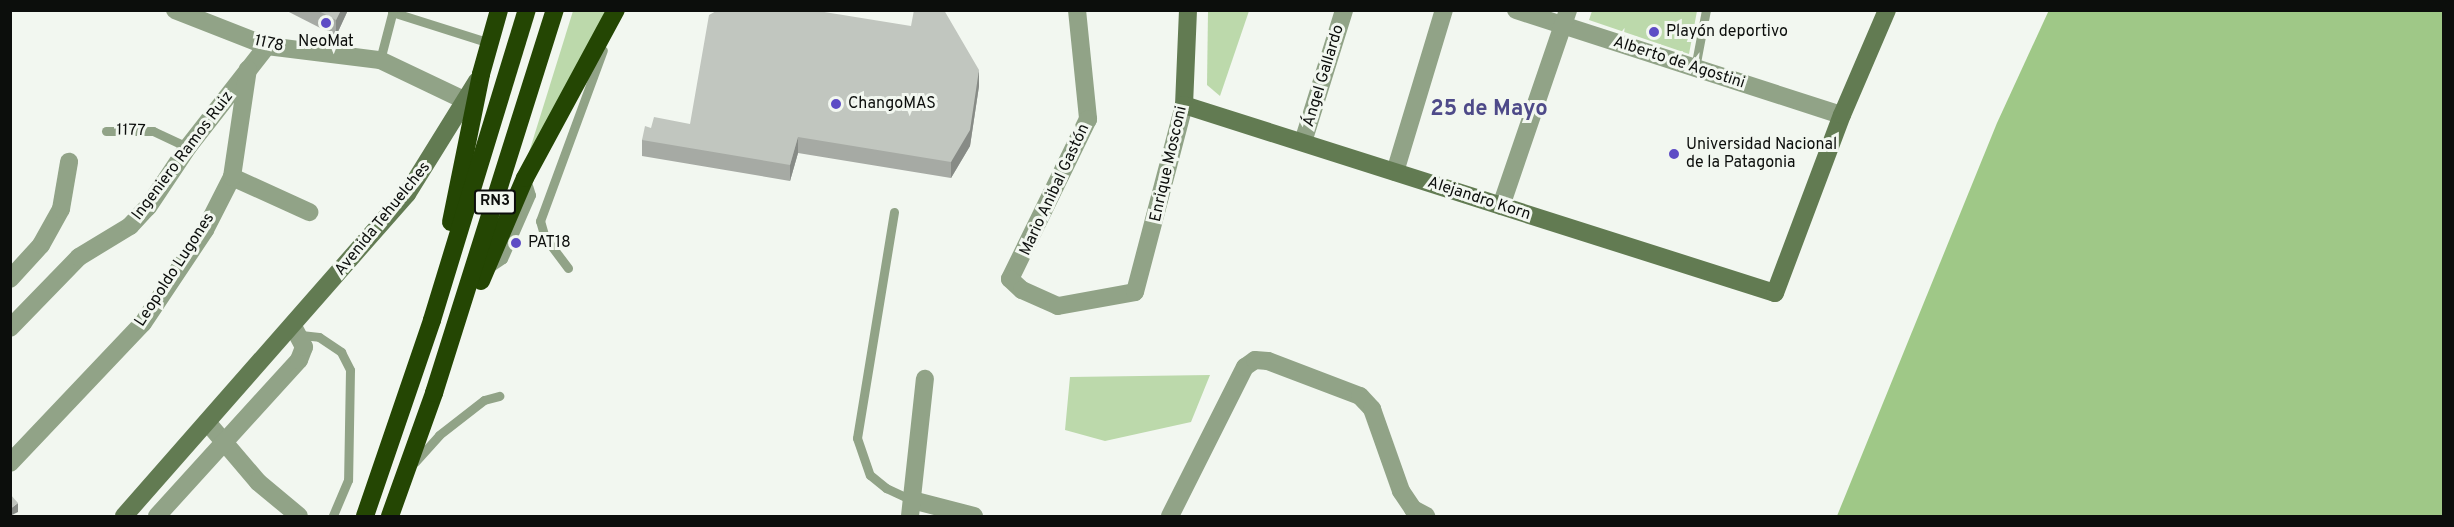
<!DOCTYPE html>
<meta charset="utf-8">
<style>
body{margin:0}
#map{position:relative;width:2454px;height:527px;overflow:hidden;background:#f2f7f0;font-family:Overpass,sans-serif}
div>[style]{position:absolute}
.green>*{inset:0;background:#bcd9ab}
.water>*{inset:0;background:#9fc887}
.lane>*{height:9px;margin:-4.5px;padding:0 4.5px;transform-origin:4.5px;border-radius:4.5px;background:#91a387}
.street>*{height:18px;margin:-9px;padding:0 9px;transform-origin:9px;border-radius:9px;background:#91a387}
.secondary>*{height:18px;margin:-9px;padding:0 9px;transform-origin:9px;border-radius:9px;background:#627b52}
.highway>*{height:18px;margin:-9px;padding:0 9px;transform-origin:9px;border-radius:9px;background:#244603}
.wall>*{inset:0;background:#a6aaa4}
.shaded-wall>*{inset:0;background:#878b86}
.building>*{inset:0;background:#c1c6bf}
.dots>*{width:16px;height:16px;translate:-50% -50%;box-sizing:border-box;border:3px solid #f2f7f0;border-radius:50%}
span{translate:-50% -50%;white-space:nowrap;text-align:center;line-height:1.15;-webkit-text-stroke:6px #f2f7f0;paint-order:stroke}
.shield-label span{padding:2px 4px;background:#f2f7f0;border:2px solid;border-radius:4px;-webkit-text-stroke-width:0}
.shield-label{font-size:15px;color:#0c0e0c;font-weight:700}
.poi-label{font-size:16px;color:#0c0e0c}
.left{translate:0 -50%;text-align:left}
.street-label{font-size:16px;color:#0c0e0c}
.district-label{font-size:22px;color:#4e4a89;font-weight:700}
.frame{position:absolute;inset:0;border:12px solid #0c0e0c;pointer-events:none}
</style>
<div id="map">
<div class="green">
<div style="clip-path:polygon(573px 11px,609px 11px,526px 162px)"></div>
<div style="clip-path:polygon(1208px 11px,1249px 11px,1220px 96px,1207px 85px)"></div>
<div style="clip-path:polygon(1592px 11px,1697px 11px,1689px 54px,1589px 20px)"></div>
<div style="clip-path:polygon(1210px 375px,1191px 422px,1105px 441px,1065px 430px,1070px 377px)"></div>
</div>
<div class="water">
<div style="clip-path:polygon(2049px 10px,2443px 11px,2443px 516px,1837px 516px,1997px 123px)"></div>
</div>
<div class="lane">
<div style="left:392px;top:12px;width:103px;rotate:17.6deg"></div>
<div style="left:380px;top:60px;width:52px;rotate:-75.4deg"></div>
<div style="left:1695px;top:68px;width:59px;rotate:-79.3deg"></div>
<div style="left:106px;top:131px;width:47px"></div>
<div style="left:153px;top:131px;width:38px;rotate:25deg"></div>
<div style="left:894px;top:212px;width:229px;rotate:99.3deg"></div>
<div style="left:857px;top:438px;width:39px;rotate:71deg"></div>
<div style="left:870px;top:475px;width:21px;rotate:39deg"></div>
<div style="left:886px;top:488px;width:29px;rotate:25deg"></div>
<div style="left:491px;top:267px;width:14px;rotate:-34deg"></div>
<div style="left:503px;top:259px;width:70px;rotate:-66.4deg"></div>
<div style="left:531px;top:195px;width:17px;rotate:-107deg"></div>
<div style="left:568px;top:268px;width:38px;rotate:-127deg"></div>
<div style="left:545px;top:238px;width:18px;rotate:-106deg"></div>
<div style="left:540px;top:221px;width:182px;rotate:-69.8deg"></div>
<div style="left:301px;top:335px;width:18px;rotate:6deg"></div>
<div style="left:319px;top:337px;width:27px;rotate:34deg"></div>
<div style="left:341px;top:352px;width:20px;rotate:63deg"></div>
<div style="left:350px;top:370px;width:110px;rotate:91deg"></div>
<div style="left:348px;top:480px;width:39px;rotate:113deg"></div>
<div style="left:415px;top:462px;width:36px;rotate:-48deg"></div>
<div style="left:439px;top:435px;width:57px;rotate:-37.9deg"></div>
<div style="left:484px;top:400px;width:16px;rotate:-15deg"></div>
</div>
<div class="street">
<div style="left:175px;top:10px;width:99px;rotate:21.4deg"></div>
<div style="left:267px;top:46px;width:114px;rotate:7.1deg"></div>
<div style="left:380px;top:60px;width:95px;rotate:25.5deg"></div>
<div style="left:1077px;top:10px;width:110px;rotate:84.2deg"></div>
<div style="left:1088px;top:119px;width:178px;rotate:116deg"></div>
<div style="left:1010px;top:279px;width:16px;rotate:43deg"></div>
<div style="left:1022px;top:290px;width:39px;rotate:24deg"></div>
<div style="left:1058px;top:306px;width:78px;rotate:-10.3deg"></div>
<div style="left:1135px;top:292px;width:193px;rotate:-75.3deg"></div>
<div style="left:1516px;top:10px;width:342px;rotate:17.9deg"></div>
<div style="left:1303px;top:142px;width:138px;rotate:-72.7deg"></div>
<div style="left:1395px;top:172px;width:169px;rotate:-73.2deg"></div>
<div style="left:232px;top:177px;width:85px;rotate:24.4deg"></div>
<div style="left:1501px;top:206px;width:207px;rotate:-71.1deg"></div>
<div style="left:10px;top:279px;width:46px;rotate:-47.6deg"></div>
<div style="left:41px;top:245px;width:41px;rotate:-60.9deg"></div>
<div style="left:61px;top:209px;width:48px;rotate:-80.3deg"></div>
<div style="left:10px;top:328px;width:99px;rotate:-45.8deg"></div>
<div style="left:79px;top:257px;width:60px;rotate:-31.3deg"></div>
<div style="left:130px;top:226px;width:26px;rotate:-47deg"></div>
<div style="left:148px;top:207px;width:72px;rotate:-56.3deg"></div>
<div style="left:188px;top:147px;width:128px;rotate:-52deg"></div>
<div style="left:207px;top:422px;width:79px;rotate:49.6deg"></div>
<div style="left:258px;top:482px;width:53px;rotate:39.7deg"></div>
<div style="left:10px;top:463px;width:193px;rotate:-46.5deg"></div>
<div style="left:143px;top:323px;width:112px;rotate:-56.3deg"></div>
<div style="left:205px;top:230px;width:59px;rotate:-63deg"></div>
<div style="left:232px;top:177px;width:109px;rotate:-81.6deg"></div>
<div style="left:912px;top:500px;width:64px;rotate:14.5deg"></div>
<div style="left:157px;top:516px;width:211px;rotate:-47.7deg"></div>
<div style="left:299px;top:360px;width:14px;rotate:-69deg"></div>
<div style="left:304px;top:347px;width:24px;rotate:-118deg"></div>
<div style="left:910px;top:516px;width:138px;rotate:-83.8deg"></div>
<div style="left:1170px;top:516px;width:167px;rotate:-63.3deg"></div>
<div style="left:1245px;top:367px;width:12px;rotate:-35deg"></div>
<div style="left:1255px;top:360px;width:13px;rotate:4deg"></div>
<div style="left:1268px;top:361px;width:98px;rotate:20.8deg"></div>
<div style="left:1360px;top:396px;width:18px;rotate:47deg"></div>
<div style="left:1372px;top:409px;width:87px;rotate:70.5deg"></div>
<div style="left:1401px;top:491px;width:22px;rotate:56deg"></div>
<div style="left:1413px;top:509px;width:15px;rotate:28deg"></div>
</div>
<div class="secondary">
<div style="left:1188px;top:10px;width:95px;rotate:92.4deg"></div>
<div style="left:1184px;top:105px;width:620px;rotate:17.65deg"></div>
<div style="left:1775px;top:293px;width:190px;rotate:-69.4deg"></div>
<div style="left:1842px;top:115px;width:114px;rotate:-66.8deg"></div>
<div style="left:124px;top:516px;width:429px;rotate:-48.7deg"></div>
<div style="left:407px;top:194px;width:133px;rotate:-58.2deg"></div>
</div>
<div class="highway">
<div style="left:451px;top:222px;width:151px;rotate:-78.5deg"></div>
<div style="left:481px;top:74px;width:66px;rotate:-74.3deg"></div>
<div style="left:481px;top:281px;width:112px;rotate:-66.9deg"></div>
<div style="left:525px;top:178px;width:191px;rotate:-61.6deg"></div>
<div style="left:365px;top:516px;width:207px;rotate:-71.1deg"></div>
<div style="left:432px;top:320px;width:324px;rotate:-73deg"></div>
<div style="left:390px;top:516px;width:131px;rotate:-70.3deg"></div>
<div style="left:434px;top:393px;width:402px;rotate:-72.5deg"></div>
</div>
<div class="wall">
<div style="clip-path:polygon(285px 10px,348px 10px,336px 36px)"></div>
<div style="clip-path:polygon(979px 86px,970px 146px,951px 178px,798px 153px,790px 181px,642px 156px,642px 140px,651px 128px,690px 124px)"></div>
</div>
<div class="shaded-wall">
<div style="clip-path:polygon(341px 10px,348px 10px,336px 36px,336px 20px)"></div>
<div style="clip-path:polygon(979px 70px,979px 86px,970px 146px,951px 178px,951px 162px)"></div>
<div style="clip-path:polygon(798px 137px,798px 153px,790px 181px,790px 165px)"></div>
<div style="clip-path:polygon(18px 503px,18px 512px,10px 516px,10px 509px)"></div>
</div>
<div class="building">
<div style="clip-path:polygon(317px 10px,341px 10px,336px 20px)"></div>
<div style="clip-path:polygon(718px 10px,812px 10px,911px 26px,914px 10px,944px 10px,979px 70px,970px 130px,951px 162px,798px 137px,790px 165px,642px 140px,645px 126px,651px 128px,654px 117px,690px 124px,709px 15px)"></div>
<div style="clip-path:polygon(10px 494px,18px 503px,10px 509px)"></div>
</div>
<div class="dots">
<div style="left:326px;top:23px;background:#5d4cc5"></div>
<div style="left:1654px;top:32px;background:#5d4cc5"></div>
<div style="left:836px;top:104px;background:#5d4cc5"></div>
<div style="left:1674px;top:154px;background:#5d4cc5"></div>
<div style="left:516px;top:243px;background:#5d4cc5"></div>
</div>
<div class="shield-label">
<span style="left:495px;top:202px">RN3</span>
</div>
<div class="poi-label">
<span class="left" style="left:1666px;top:32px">Playón deportivo</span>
<span style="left:326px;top:42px">NeoMat</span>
<span class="left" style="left:848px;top:104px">ChangoMAS</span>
<span class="left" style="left:1686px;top:154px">Universidad Nacional<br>de la Patagonia</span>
<span class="left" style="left:528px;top:243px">PAT18</span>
</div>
<div class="street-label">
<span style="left:269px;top:44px;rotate:13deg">1178</span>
<span style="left:1679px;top:63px;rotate:18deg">Alberto de Agostini</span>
<span style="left:1324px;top:76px;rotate:-73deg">Ángel Gallardo</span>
<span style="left:131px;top:131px;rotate:1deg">1177</span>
<span style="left:183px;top:156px;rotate:-53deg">Ingeniero Ramos Ruiz</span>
<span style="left:1169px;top:164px;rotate:-77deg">Enrique Mosconi</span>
<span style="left:1055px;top:190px;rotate:-65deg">Mario Anibal Gastón</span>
<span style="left:1479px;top:199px;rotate:18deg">Alejandro Korn</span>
<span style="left:383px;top:219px;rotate:-51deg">Avenida Tehuelches</span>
<span style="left:175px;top:270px;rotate:-57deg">Leopoldo Lugones</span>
</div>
<div class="district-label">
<span style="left:1489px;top:110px">25 de Mayo</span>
</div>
<div class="frame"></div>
</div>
